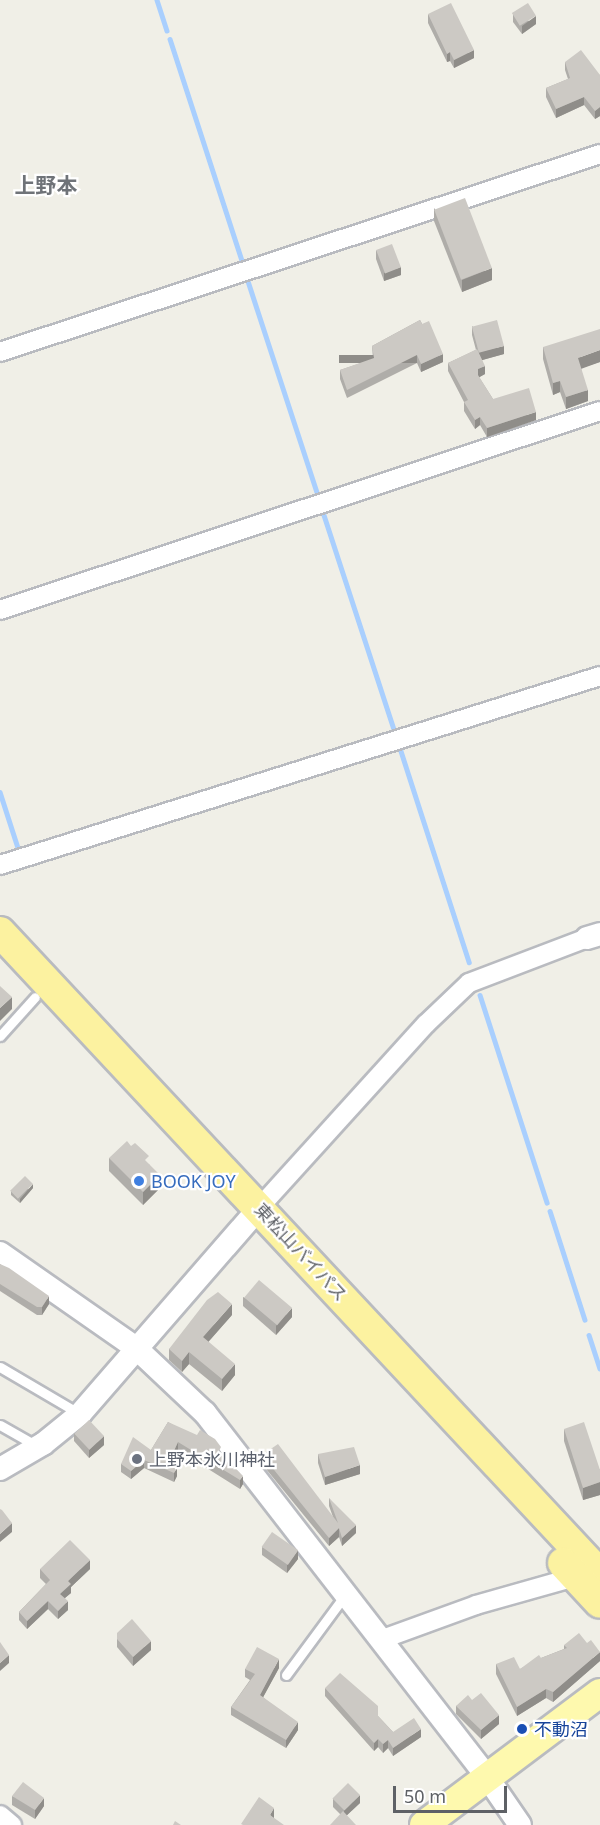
<!DOCTYPE html>
<meta charset="utf-8">
<style>
body{margin:0}
#map{position:relative;width:600px;height:1825px;overflow:hidden;background:#f0efe7;font-family:"Noto Sans","Noto Sans JP",sans-serif}
div>[style]{position:absolute}
.stream>*{height:4.5px;margin:-2.25px;padding:0 2.25px;transform-origin:2.25px;border-radius:2.25px;background:#a9cffe}
.roads{filter:drop-shadow(2px 0 #b9bbc0) drop-shadow(-2px 0 #b9bbc0) drop-shadow(0 2px #b9bbc0) drop-shadow(0 -2px #b9bbc0)}
.service>*{height:9px;margin:-4.5px;padding:0 4.5px;transform-origin:4.5px;border-radius:4.5px;background:#fff}
.minor>*{height:18px;margin:-9px;padding:0 9px;transform-origin:9px;border-radius:9px;background:#fff}
.tertiary>*{height:22px;margin:-11px;padding:0 11px;transform-origin:11px;border-radius:11px;background:#fff}
.primary>*{height:28px;margin:-14px;padding:0 14px;transform-origin:14px;border-radius:14px;background:#fef9ae}
.trunk>*{height:30px;margin:-15px;padding:0 15px;transform-origin:15px;border-radius:15px;background:#fcf2a0}
.wall>*{inset:0;background:#afada9}
.shaded-wall>*{inset:0;background:#8f8d89;transform-origin:0 0}
.building>*{inset:0;background:#ccc9c4;transform-origin:0 0}
.dots>*{width:16px;height:16px;translate:-50% -50%;box-sizing:border-box;border:3px solid #fff;border-radius:50%}
span{translate:-50% -50%;white-space:nowrap;text-align:center;line-height:1.15;-webkit-text-stroke:4.5px #fff;paint-order:stroke}
.shop-label{font-size:18px;color:#366cbe}
.left{translate:0 -50%;text-align:left}
.street-label{font-size:18px;color:#5e6166}
.worship-label{font-size:18px;color:#5b616d}
.transit-label{font-size:18px;color:#164399}
.quarter-label{font-size:21px;color:#6f7378;font-weight:700}
.scale{position:absolute;left:393px;top:1786px;width:114px;height:27px;box-sizing:border-box;border:3px solid #5e6166;border-top:0;padding-left:8px;font-size:18px;line-height:21px;white-space:nowrap;color:#5e6166;-webkit-text-stroke:4px #fff;paint-order:stroke}
</style>
<div id="map">
<div class="stream">
<div style="left:157px;top:0;width:32px;rotate:72deg"></div>
<div style="left:170px;top:39px;width:237px;rotate:72deg"></div>
<div style="left:246px;top:275px;width:235px;rotate:71.9deg"></div>
<div style="left:322px;top:509px;width:235px;rotate:71.9deg"></div>
<div style="left:400px;top:748px;width:225px;rotate:72.1deg"></div>
<div style="left:0;top:792px;width:65px;rotate:72.1deg"></div>
<div style="left:480px;top:995px;width:218px;rotate:72.1deg"></div>
<div style="left:550px;top:1211px;width:114px;rotate:72.2deg"></div>
<div style="left:589px;top:1335px;width:35px;rotate:72deg"></div>
</div>
<div class="roads">
<div class="service">
<div style="left:0;top:1036px;width:52px;rotate:-48.1deg"></div>
<div style="left:0;top:1367px;width:93px;rotate:30.4deg"></div>
<div style="left:0;top:1425px;width:43px;rotate:29.6deg"></div>
<div style="left:286px;top:1675px;width:99px;rotate:-53.6deg"></div>
</div>
<div class="minor">
<div style="left:0;top:352px;width:632px;rotate:-18.26deg"></div>
<div style="left:0;top:610px;width:632px;rotate:-18.35deg"></div>
<div style="left:0;top:865px;width:629px;rotate:-17.48deg"></div>
<div style="left:259px;top:1208px;width:248px;rotate:-47.8deg"></div>
<div style="left:426px;top:1024px;width:59px;rotate:-43.6deg"></div>
<div style="left:469px;top:983px;width:126px;rotate:-20.9deg"></div>
<div style="left:380px;top:1640px;width:102px;rotate:-20deg"></div>
<div style="left:476px;top:1605px;width:103px;rotate:-15.8deg"></div>
<div style="left:0;top:1815px;width:16px;rotate:40deg"></div>
</div>
<div class="tertiary">
<div style="left:587px;top:938px;width:14px;rotate:-17deg"></div>
<div style="left:0;top:1253px;width:166px;rotate:34.9deg"></div>
<div style="left:136px;top:1348px;width:95px;rotate:43.3deg"></div>
<div style="left:205px;top:1413px;width:460px;rotate:52.2deg"></div>
<div style="left:487px;top:1777px;width:58px;rotate:55.5deg"></div>
<div style="left:0;top:1469px;width:50px;rotate:-30.2deg"></div>
<div style="left:43px;top:1444px;width:48px;rotate:-39deg"></div>
<div style="left:80px;top:1414px;width:273px;rotate:-49deg"></div>
</div>
<div class="primary">
<div style="left:424px;top:1825px;width:220px;rotate:-36.9deg"></div>
</div>
<div class="trunk">
<div style="left:0;top:932px;width:879px;rotate:46.94deg"></div>
<div style="left:563px;top:1563px;width:54px;rotate:47.2deg"></div>
</div>
</div>
<div class="wall">
<div style="clip-path:polygon(428px 14px,474px 58px,454px 68px,450px 61px,447px 62px,428px 23px)"></div>
<div style="clip-path:polygon(513px 14px,536px 24px,522px 34px,513px 22px)"></div>
<div style="clip-path:polygon(565px 62px,600px 75px,600px 116px,595px 119px,584px 105px,556px 118px,546px 97px,546px 88px,568px 79px,565px 70px)"></div>
<div style="clip-path:polygon(434px 208px,492px 280px,462px 292px,434px 221px)"></div>
<div style="clip-path:polygon(376px 250px,401px 275px,384px 281px,376px 259px)"></div>
<div style="clip-path:polygon(420px 320px,443px 362px,421px 372px,417px 363px,347px 398px,340px 379px,340px 370px,373px 359px,372px 346px)"></div>
<div style="clip-path:polygon(472px 326px,504px 354px,482px 360px,485px 374px,479px 377px,493px 399px,536px 420px,487px 437px,480px 425px,475px 429px,464px 411px,464px 402px,448px 371px,448px 363px,476px 350px,472px 335px)"></div>
<div style="clip-path:polygon(543px 347px,600px 362px,581px 368px,588px 401px,566px 409px,560px 392px,553px 395px,543px 359px)"></div>
<div style="clip-path:polygon(109px 1158px,149px 1164px,160px 1188px,143px 1205px,109px 1171px)"></div>
<div style="clip-path:polygon(33px 1188px,20px 1203px,11px 1195px,11px 1191px)"></div>
<div style="clip-path:polygon(0 1264px,49px 1304px,42px 1315px,37px 1315px,0 1291px)"></div>
<div style="clip-path:polygon(243px 1297px,292px 1317px,276px 1335px,243px 1306px)"></div>
<div style="clip-path:polygon(232px 1315px,208px 1342px,235px 1375px,222px 1391px,189px 1364px,182px 1372px,169px 1360px,169px 1349px)"></div>
<div style="clip-path:polygon(168px 1422px,221px 1453px,243px 1484px,240px 1489px,178px 1450px,171px 1464px,177px 1476px,174px 1482px,144px 1468px,131px 1479px,121px 1472px,121px 1464px,151px 1450px)"></div>
<div style="clip-path:polygon(564px 1429px,600px 1470px,600px 1495px,583px 1500px,564px 1441px)"></div>
<div style="clip-path:polygon(74px 1433px,104px 1445px,89px 1458px,74px 1441px)"></div>
<div style="clip-path:polygon(318px 1454px,360px 1474px,325px 1485px,318px 1463px)"></div>
<div style="clip-path:polygon(262px 1455px,333px 1517px,329px 1506px,329px 1498px,356px 1533px,342px 1546px,339px 1537px,329px 1546px,262px 1464px)"></div>
<div style="clip-path:polygon(262px 1547px,298px 1559px,287px 1573px,262px 1555px)"></div>
<div style="clip-path:polygon(40px 1569px,90px 1569px,71px 1587px,71px 1593px,65px 1598px,68px 1610px,58px 1619px,48px 1609px,27px 1629px,19px 1620px,19px 1612px,46px 1584px,40px 1578px)"></div>
<div style="clip-path:polygon(117px 1633px,151px 1650px,133px 1666px,117px 1647px)"></div>
<div style="clip-path:polygon(564px 1645px,600px 1661px,553px 1702px,546px 1698px,517px 1716px,496px 1674px,496px 1664px,520px 1669px,541px 1658px,564px 1649px)"></div>
<div style="clip-path:polygon(279px 1668px,263px 1697px,298px 1730px,286px 1748px,231px 1715px,231px 1707px,250px 1680px,245px 1677px,245px 1669px)"></div>
<div style="clip-path:polygon(325px 1688px,378px 1716px,393px 1732px,421px 1737px,393px 1756px,388px 1748px,383px 1753px,378px 1747px,374px 1751px,325px 1696px)"></div>
<div style="clip-path:polygon(472px 1700px,499px 1724px,481px 1739px,456px 1714px,456px 1706px)"></div>
<div style="clip-path:polygon(12px 1796px,44px 1806px,35px 1819px,12px 1805px)"></div>
<div style="clip-path:polygon(333px 1799px,360px 1803px,347px 1815px,340px 1814px,333px 1807px)"></div>
</div>
<div class="shaded-wall">
<div style="clip-path:polygon(536px 16px,536px 24px,522px 34px,522px 26px)"></div>
<div style="clip-path:polygon(474px 50px,474px 58px,454px 68px,454px 60px)"></div>
<div style="clip-path:polygon(450px 52px,450px 61px,447px 62px,447px 54px)"></div>
<div style="clip-path:polygon(584px 97px,584px 105px,556px 118px,556px 109px)"></div>
<div style="clip-path:polygon(600px 107px,600px 116px,595px 119px,595px 111px)"></div>
<div style="clip-path:polygon(401px 267px,401px 275px,384px 281px,384px 273px)"></div>
<div style="clip-path:polygon(492px 268px,492px 280px,462px 292px,462px 280px)"></div>
<div style="clip-path:polygon(504px 346px,504px 354px,479px 361px,479px 352px)"></div>
<div style="clip-path:polygon(600px 350px,600px 362px,578px 370px,578px 358px)"></div>
<div style="clip-path:polygon(443px 354px,443px 362px,421px 372px,421px 364px)"></div>
<div style="left:417px;top:355px;width:8px;height:78px;rotate:90deg"></div>
<div style="clip-path:polygon(485px 366px,485px 374px,478px 378px,478px 369px)"></div>
<div style="clip-path:polygon(560px 381px,560px 392px,553px 395px,553px 383px)"></div>
<div style="clip-path:polygon(588px 390px,588px 401px,566px 409px,566px 397px)"></div>
<div style="clip-path:polygon(536px 412px,536px 420px,487px 437px,487px 428px)"></div>
<div style="clip-path:polygon(480px 417px,480px 425px,475px 429px,475px 420px)"></div>
<div style="clip-path:polygon(12px 997px,12px 1009px,0 1021px,0 1008px)"></div>
<div style="clip-path:polygon(160px 1175px,160px 1188px,143px 1205px,143px 1192px)"></div>
<div style="clip-path:polygon(33px 1184px,33px 1188px,20px 1203px,20px 1199px)"></div>
<div style="clip-path:polygon(49px 1296px,49px 1304px,42px 1315px,42px 1307px)"></div>
<div style="clip-path:polygon(232px 1304px,232px 1315px,203px 1348px,203px 1337px)"></div>
<div style="clip-path:polygon(292px 1308px,292px 1317px,276px 1335px,276px 1326px)"></div>
<div style="clip-path:polygon(189px 1352px,189px 1364px,182px 1372px,182px 1361px)"></div>
<div style="clip-path:polygon(235px 1364px,235px 1375px,222px 1391px,222px 1379px)"></div>
<div style="clip-path:polygon(104px 1436px,104px 1445px,89px 1458px,89px 1450px)"></div>
<div style="clip-path:polygon(178px 1442px,178px 1450px,169px 1470px,169px 1462px)"></div>
<div style="clip-path:polygon(144px 1460px,144px 1468px,131px 1479px,131px 1471px)"></div>
<div style="clip-path:polygon(360px 1465px,360px 1474px,325px 1485px,325px 1477px)"></div>
<div style="clip-path:polygon(177px 1468px,177px 1476px,174px 1482px,174px 1473px)"></div>
<div style="clip-path:polygon(243px 1476px,243px 1484px,240px 1489px,240px 1480px)"></div>
<div style="clip-path:polygon(600px 1482px,600px 1495px,583px 1500px,583px 1488px)"></div>
<div style="clip-path:polygon(12px 1523px,12px 1532px,0 1542px,0 1534px)"></div>
<div style="clip-path:polygon(356px 1525px,356px 1533px,342px 1546px,342px 1538px)"></div>
<div style="clip-path:polygon(339px 1528px,339px 1537px,329px 1546px,329px 1538px)"></div>
<div style="clip-path:polygon(298px 1550px,298px 1559px,287px 1573px,287px 1565px)"></div>
<div style="clip-path:polygon(90px 1560px,90px 1569px,71px 1587px,71px 1593px,60px 1602px,60px 1594px,68px 1581px)"></div>
<div style="clip-path:polygon(48px 1601px,48px 1609px,27px 1629px,27px 1621px)"></div>
<div style="clip-path:polygon(68px 1601px,68px 1610px,58px 1619px,58px 1611px)"></div>
<div style="clip-path:polygon(151px 1641px,151px 1650px,133px 1666px,133px 1657px)"></div>
<div style="clip-path:polygon(600px 1652px,600px 1661px,553px 1702px,553px 1692px)"></div>
<div style="clip-path:polygon(9px 1655px,9px 1663px,0 1671px,0 1663px)"></div>
<div style="clip-path:polygon(279px 1659px,279px 1668px,260px 1703px,260px 1695px)"></div>
<div style="clip-path:polygon(546px 1689px,546px 1698px,517px 1716px,517px 1707px)"></div>
<div style="clip-path:polygon(499px 1715px,499px 1724px,481px 1739px,481px 1730px)"></div>
<div style="clip-path:polygon(298px 1722px,298px 1730px,286px 1748px,286px 1740px)"></div>
<div style="clip-path:polygon(421px 1729px,421px 1737px,393px 1756px,393px 1748px)"></div>
<div style="clip-path:polygon(378px 1739px,378px 1747px,374px 1751px,374px 1743px)"></div>
<div style="clip-path:polygon(388px 1740px,388px 1748px,383px 1753px,383px 1744px)"></div>
<div style="clip-path:polygon(360px 1795px,360px 1803px,344px 1818px,344px 1810px)"></div>
<div style="clip-path:polygon(44px 1798px,44px 1806px,35px 1819px,35px 1810px)"></div>
<div style="clip-path:polygon(274px 1808px,274px 1820px,270px 1815px)"></div>
</div>
<div class="building">
<div style="clip-path:polygon(451px 3px,474px 50px,454px 60px,450px 52px,447px 54px,428px 14px)"></div>
<div style="left:528px;top:3px;width:15px;height:19px;rotate:58deg"></div>
<div style="clip-path:polygon(581px 50px,600px 75px,600px 107px,595px 111px,584px 97px,556px 109px,546px 88px,570px 78px,565px 62px)"></div>
<div style="left:465px;top:198px;width:75px;height:33px;rotate:69deg"></div>
<div style="left:392px;top:244px;width:25px;height:17px;rotate:69deg"></div>
<div style="clip-path:polygon(420px 320px,422px 324px,429px 321px,443px 354px,421px 364px,417px 355px,347px 390px,340px 370px,374px 358px,372px 346px)"></div>
<div style="left:497px;top:320px;width:27px;height:26px;rotate:75deg"></div>
<div style="clip-path:polygon(600px 329px,600px 350px,578px 358px,588px 390px,566px 397px,560px 381px,553px 383px,543px 347px)"></div>
<div style="clip-path:polygon(477px 349px,485px 366px,478px 369px,478px 375px,493px 399px,529px 388px,536px 412px,487px 428px,480px 417px,475px 420px,464px 402px,468px 400px,448px 363px)"></div>
<div style="clip-path:polygon(0 986px,12px 997px,0 1008px)"></div>
<div style="clip-path:polygon(127px 1141px,131px 1146px,135px 1143px,149px 1156px,145px 1160px,160px 1175px,143px 1192px,109px 1158px)"></div>
<div style="left:25px;top:1176px;width:11px;height:21px;rotate:45deg"></div>
<div style="clip-path:polygon(0 1264px,9px 1268px,49px 1296px,42px 1307px,37px 1307px,0 1284px)"></div>
<div style="left:259px;top:1280px;width:43px;height:23px;rotate:40deg"></div>
<div style="clip-path:polygon(218px 1292px,232px 1304px,203px 1337px,235px 1364px,222px 1379px,189px 1352px,182px 1361px,169px 1349px,207px 1300px)"></div>
<div style="left:89px;top:1420px;width:22px;height:20px;rotate:47deg"></div>
<div style="clip-path:polygon(168px 1422px,197px 1435px,200px 1430px,215px 1439px,221px 1447px,219px 1451px,243px 1476px,240px 1480px,178px 1442px,169px 1462px,177px 1468px,174px 1473px,144px 1460px,131px 1471px,121px 1464px,133px 1437px,151px 1450px)"></div>
<div style="clip-path:polygon(584px 1422px,600px 1470px,600px 1482px,583px 1488px,564px 1429px)"></div>
<div style="clip-path:polygon(278px 1444px,338px 1523px,329px 1498px,356px 1525px,342px 1538px,339px 1528px,329px 1538px,262px 1455px)"></div>
<div style="clip-path:polygon(354px 1447px,360px 1465px,325px 1477px,318px 1454px)"></div>
<div style="clip-path:polygon(0 1509px,2px 1510px,12px 1523px,0 1534px)"></div>
<div style="left:272px;top:1532px;width:32px;height:18px;rotate:35deg"></div>
<div style="clip-path:polygon(70px 1540px,90px 1560px,68px 1581px,71px 1584px,60px 1594px,68px 1601px,58px 1611px,48px 1601px,27px 1621px,19px 1612px,50px 1580px,40px 1569px)"></div>
<div style="clip-path:polygon(132px 1619px,151px 1641px,133px 1657px,117px 1639px,117px 1633px)"></div>
<div style="clip-path:polygon(579px 1633px,587px 1643px,591px 1640px,600px 1652px,553px 1692px,546px 1689px,517px 1707px,496px 1664px,514px 1657px,520px 1669px,539px 1655px,541px 1658px,567px 1648px,564px 1645px)"></div>
<div style="clip-path:polygon(0 1642px,9px 1655px,0 1663px)"></div>
<div style="clip-path:polygon(257px 1647px,279px 1659px,260px 1695px,298px 1722px,286px 1740px,231px 1707px,255px 1674px,245px 1669px)"></div>
<div style="clip-path:polygon(340px 1673px,378px 1706px,378px 1716px,393px 1732px,414px 1718px,421px 1729px,393px 1748px,388px 1740px,383px 1744px,378px 1739px,374px 1743px,325px 1688px)"></div>
<div style="clip-path:polygon(481px 1693px,499px 1715px,481px 1730px,456px 1706px,468px 1695px,472px 1700px)"></div>
<div style="clip-path:polygon(23px 1782px,44px 1798px,35px 1810px,12px 1796px)"></div>
<div style="left:348px;top:1783px;width:17px;height:22px;rotate:45deg"></div>
<div style="clip-path:polygon(259px 1797px,274px 1808px,270px 1815px,284px 1825px,243px 1825px,241px 1824px)"></div>
<div style="clip-path:polygon(343px 1811px,356px 1825px,330px 1825px)"></div>
<div style="clip-path:polygon(175px 1821px,181px 1825px,173px 1825px)"></div>
</div>
<div class="dots">
<div style="left:139px;top:1181px;background:#3f7fe0"></div>
<div style="left:137px;top:1459px;background:#6b7280"></div>
<div style="left:522px;top:1729px;background:#1a4fb4"></div>
</div>
<div class="shop-label">
<span class="left" style="left:151px;top:1181px">BOOK JOY</span>
</div>
<div class="street-label">
<span style="left:301px;top:1252px;rotate:47deg">東松山バイパス</span>
</div>
<div class="worship-label">
<span class="left" style="left:149px;top:1459px">上野本氷川神社</span>
</div>
<div class="transit-label">
<span class="left" style="left:534px;top:1729px">不動沼</span>
</div>
<div class="quarter-label">
<span style="left:46px;top:185px">上野本</span>
</div>
<div class="scale">50 m</div>
</div>
